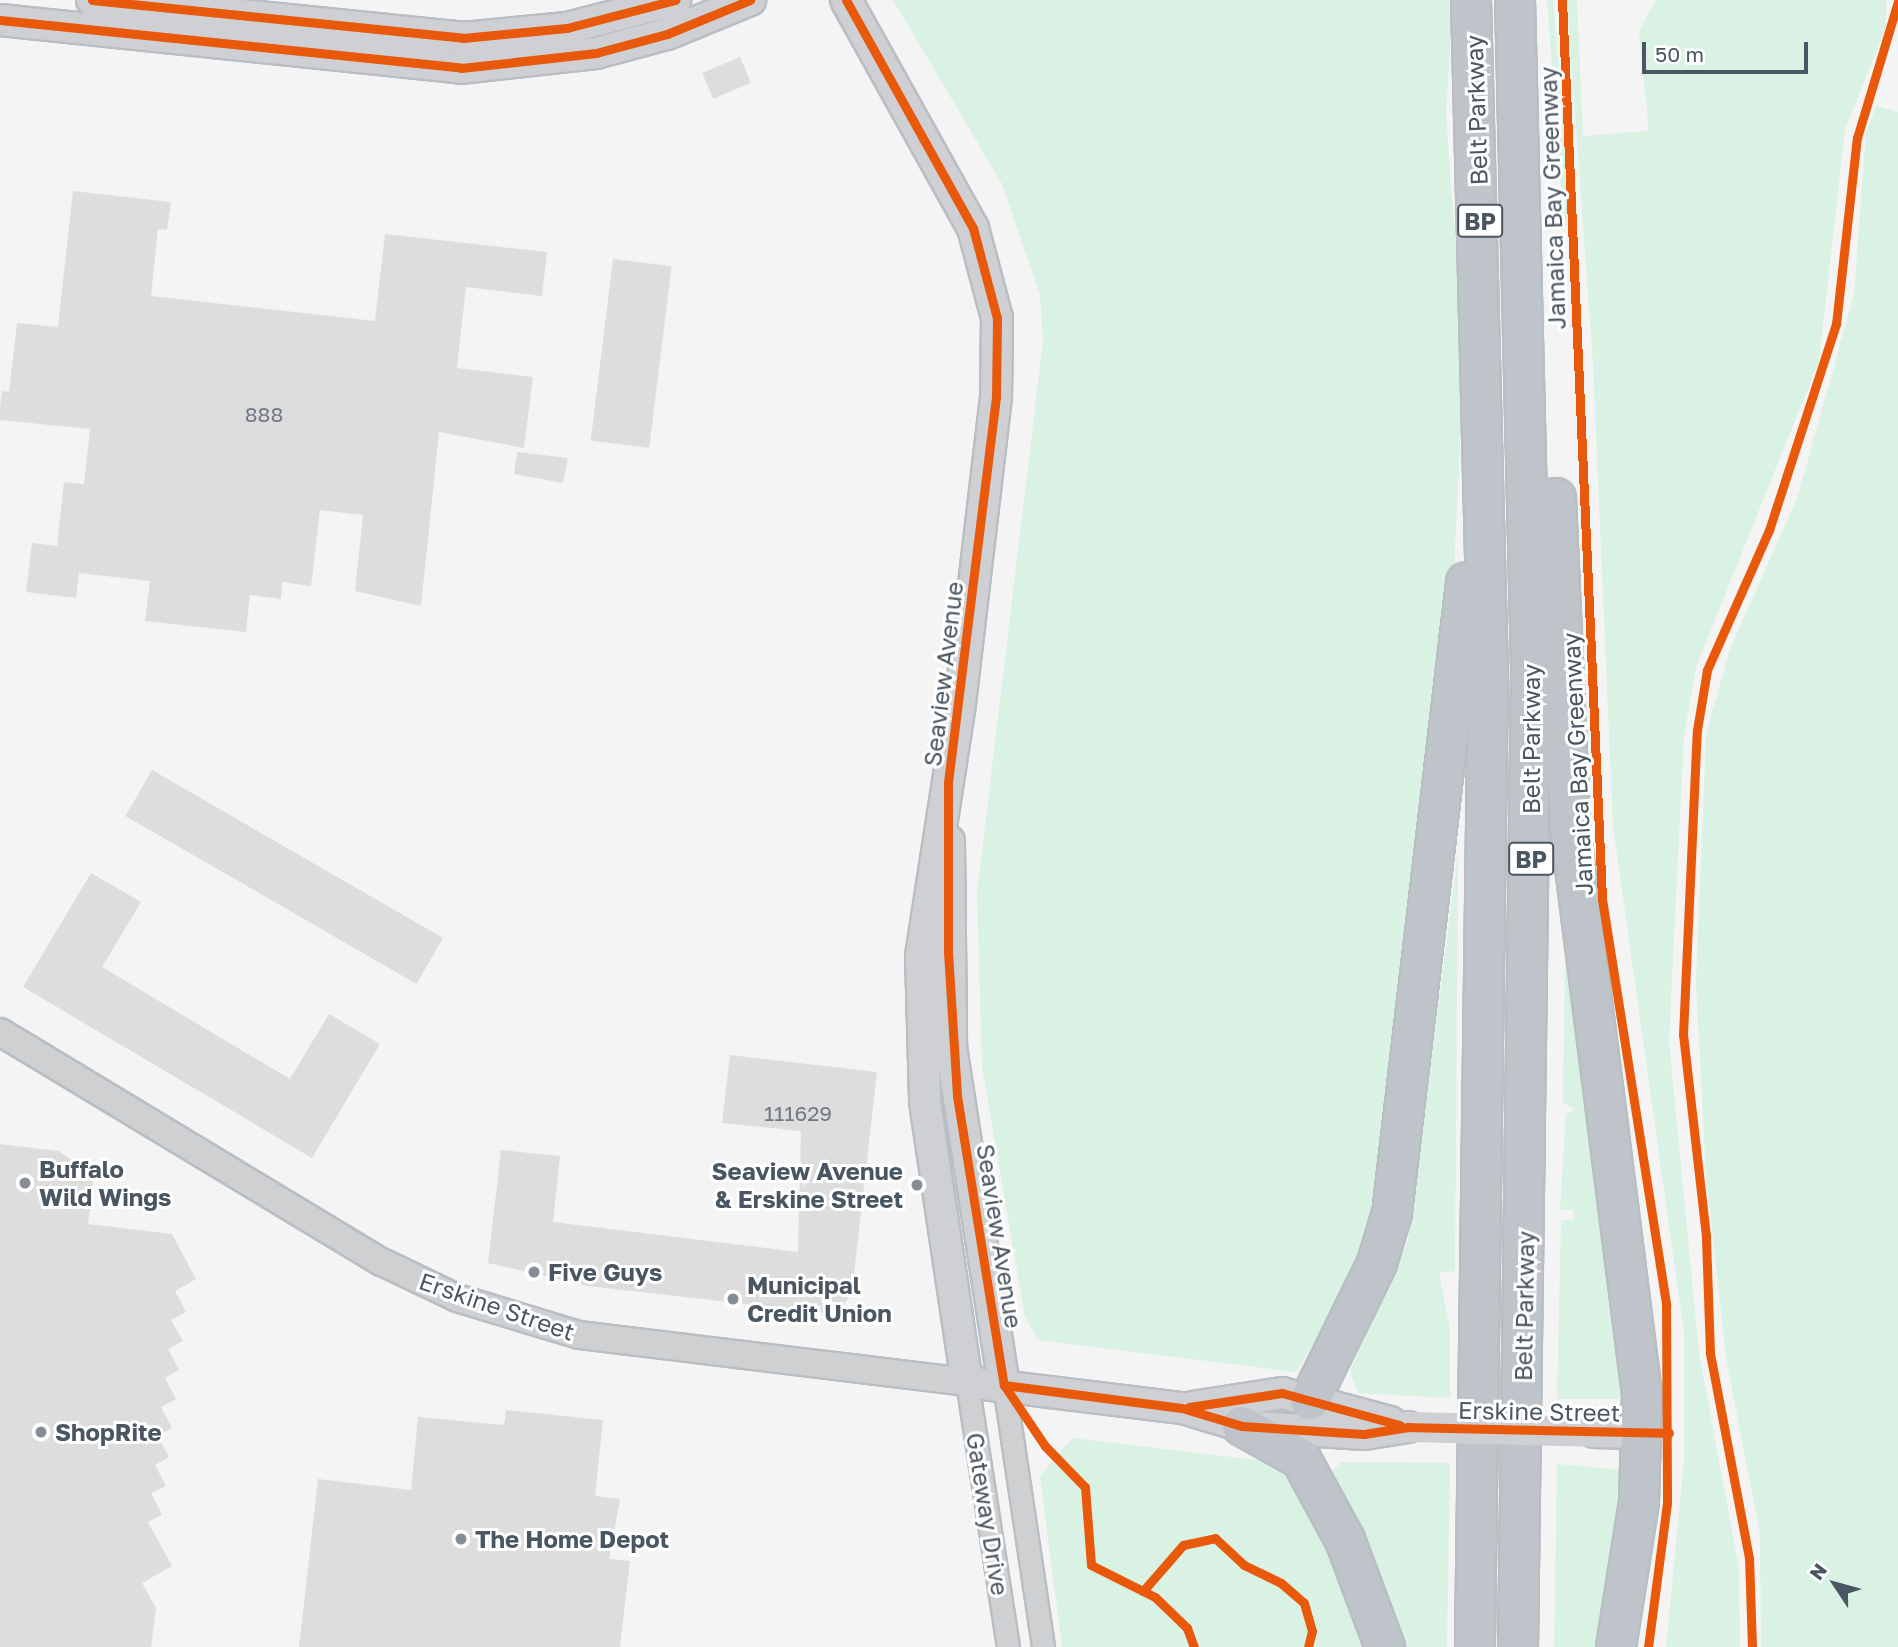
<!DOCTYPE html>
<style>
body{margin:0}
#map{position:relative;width:1898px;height:1647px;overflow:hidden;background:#f4f4f4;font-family:"Golos Text",sans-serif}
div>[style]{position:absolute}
.green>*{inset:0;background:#d9f2e3}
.building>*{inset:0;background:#ddddde;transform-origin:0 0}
.roads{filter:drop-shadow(2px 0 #b9bec3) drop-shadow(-2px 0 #b9bec3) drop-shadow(0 2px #b9bec3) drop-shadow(0 -2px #b9bec3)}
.minor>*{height:21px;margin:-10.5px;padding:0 10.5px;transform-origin:10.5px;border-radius:10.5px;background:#ced0d2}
.tertiary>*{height:26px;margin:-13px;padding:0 13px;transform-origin:13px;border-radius:13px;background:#ced0d2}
.secondary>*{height:30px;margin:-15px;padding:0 15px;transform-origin:15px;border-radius:15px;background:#ced0d4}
.motorway>*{height:38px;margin:-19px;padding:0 19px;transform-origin:19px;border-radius:19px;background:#bec4c9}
.secondary-bridge>*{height:30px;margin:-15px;padding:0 15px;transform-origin:15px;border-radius:15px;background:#ced0d4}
.cycleway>*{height:9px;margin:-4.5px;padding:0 4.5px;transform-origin:4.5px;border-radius:4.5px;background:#e8590c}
.dots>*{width:19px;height:19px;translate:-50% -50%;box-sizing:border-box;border:4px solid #fff;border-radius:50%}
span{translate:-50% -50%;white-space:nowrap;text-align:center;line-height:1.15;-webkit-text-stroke:6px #fff;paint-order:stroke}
.number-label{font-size:21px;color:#707881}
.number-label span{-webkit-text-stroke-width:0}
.shield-label span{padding:2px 5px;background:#fff;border:2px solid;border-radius:5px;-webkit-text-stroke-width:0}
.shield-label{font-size:23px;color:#4a5661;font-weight:700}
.street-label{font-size:24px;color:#4a5661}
.poi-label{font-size:24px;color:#4a5661;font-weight:700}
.left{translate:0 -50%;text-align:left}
.right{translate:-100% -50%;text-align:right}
.north{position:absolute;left:1800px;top:1549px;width:70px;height:70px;-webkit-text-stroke:5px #fff;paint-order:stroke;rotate:306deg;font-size:19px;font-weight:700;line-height:28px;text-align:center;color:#4a5661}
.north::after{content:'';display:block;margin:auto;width:24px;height:32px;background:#4a5661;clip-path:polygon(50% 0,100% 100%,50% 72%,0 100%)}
.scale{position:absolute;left:1642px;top:42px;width:166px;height:32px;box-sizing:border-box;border:4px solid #4a5661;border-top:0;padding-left:9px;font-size:21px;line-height:24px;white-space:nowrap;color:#4a5661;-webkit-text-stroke:5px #fff;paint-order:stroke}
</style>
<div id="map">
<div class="green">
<div style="clip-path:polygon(893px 0,1453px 0,1446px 114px,1464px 357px,1452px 613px,1385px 1183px,1357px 1270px,1296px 1372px,1038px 1340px,1025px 1317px,982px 1067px,977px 893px,1043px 341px,1040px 295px,1002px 184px)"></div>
<div style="clip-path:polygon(1547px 0,1553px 0,1571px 212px,1564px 233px)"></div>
<div style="clip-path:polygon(1567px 0,1577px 0,1583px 136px,1649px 131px,1639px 31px,1656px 0,1886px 0,1886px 27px,1845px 130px,1819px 361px,1696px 667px,1684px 736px,1669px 1041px,1699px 1353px,1739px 1568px,1740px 1647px,1666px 1647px,1684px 1460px,1684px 1333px,1613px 826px,1593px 364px)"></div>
<div style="clip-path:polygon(1876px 106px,1898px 112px,1898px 1647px,1761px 1647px,1760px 1534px,1726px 1358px,1706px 1174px,1696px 982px,1706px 734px,1730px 649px,1798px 496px,1854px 294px,1866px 133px)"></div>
<div style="clip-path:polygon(1574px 507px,1584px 631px,1584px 791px,1635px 1160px,1590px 872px,1579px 747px)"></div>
<div style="clip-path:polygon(1458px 852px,1455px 1271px,1439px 1273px,1450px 1329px,1450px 1398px,1358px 1393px,1350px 1371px,1408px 1241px)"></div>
<div style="clip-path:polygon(1566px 886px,1624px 1394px,1618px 1399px,1557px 1399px,1561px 1221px,1574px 1219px,1573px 1210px,1560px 1210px,1566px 1114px,1575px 1110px,1563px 1102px)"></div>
<div style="clip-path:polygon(1072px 1438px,1291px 1464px,1374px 1647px,1062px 1647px,1040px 1476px)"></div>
<div style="clip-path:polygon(1340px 1462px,1450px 1463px,1447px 1647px,1404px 1647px,1396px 1614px,1331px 1474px)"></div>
<div style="clip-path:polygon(1557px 1464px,1624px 1470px,1601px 1647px,1554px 1647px)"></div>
</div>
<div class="building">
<div style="left:740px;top:57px;width:28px;height:41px;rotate:67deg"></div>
<div style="clip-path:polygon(73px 191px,171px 202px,167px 230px,158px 229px,151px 296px,375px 321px,385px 234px,547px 252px,542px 296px,466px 287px,457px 368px,533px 377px,524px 448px,439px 432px,421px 606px,355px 591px,363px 515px,320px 510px,311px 586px,282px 582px,281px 599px,250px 595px,246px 632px,145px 621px,150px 581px,79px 573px,76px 598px,26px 592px,32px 543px,57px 546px,64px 482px,84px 484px,90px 429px,0 420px,0 408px,2px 391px,9px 392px,17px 323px,58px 327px)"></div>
<div style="left:613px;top:259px;width:59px;height:183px;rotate:7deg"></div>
<div style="clip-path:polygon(517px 452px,568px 458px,563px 483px,514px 474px)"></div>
<div style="left:152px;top:770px;width:336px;height:53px;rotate:30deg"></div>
<div style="clip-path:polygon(91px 873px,141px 902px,102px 967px,290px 1079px,329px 1014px,380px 1044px,312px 1158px,23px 987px)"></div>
<div style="clip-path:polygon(730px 1055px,877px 1072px,852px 1292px,842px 1308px,826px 1313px,588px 1286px,488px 1263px,501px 1150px,560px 1156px,553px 1222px,798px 1252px,801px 1131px,722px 1123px)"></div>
<div style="clip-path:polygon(0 1144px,58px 1151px,94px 1174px,88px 1224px,172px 1234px,196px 1279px,175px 1291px,186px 1312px,171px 1320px,183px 1341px,168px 1349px,179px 1370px,165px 1378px,176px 1399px,161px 1407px,172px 1428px,158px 1436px,169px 1457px,155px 1465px,166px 1486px,151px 1493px,162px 1515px,148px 1522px,172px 1566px,142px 1583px,156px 1608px,151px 1647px,0 1647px)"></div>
<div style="clip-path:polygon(506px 1410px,603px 1420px,595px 1496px,620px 1499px,609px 1559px,630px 1561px,620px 1647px,299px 1647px,318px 1479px,411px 1490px,418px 1417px,504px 1425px)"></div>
</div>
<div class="roads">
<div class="minor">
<div style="left:967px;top:1382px;width:268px;rotate:81.2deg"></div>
<div style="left:1004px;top:1385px;width:265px;rotate:81.5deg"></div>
</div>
<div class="tertiary">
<div style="left:0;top:1032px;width:446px;rotate:31.1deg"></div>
<div style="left:382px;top:1262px;width:83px;rotate:25.6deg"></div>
<div style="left:457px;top:1298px;width:127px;rotate:16.9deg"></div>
<div style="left:579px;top:1335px;width:391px;rotate:6.9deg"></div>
</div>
<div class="secondary">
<div style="left:92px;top:0;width:373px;rotate:5.8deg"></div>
<div style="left:463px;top:38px;width:104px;rotate:-5.5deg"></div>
<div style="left:567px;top:28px;width:112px;rotate:-14.5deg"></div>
<div style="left:846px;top:0;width:261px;rotate:60.9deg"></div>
<div style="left:973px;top:228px;width:93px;rotate:75.1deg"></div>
<div style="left:997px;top:318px;width:79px;rotate:90.7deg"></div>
<div style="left:996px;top:397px;width:309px;rotate:96.7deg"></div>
<div style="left:960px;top:704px;width:255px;rotate:98.8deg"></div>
<div style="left:921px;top:956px;width:146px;rotate:88.4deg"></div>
<div style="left:925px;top:1102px;width:283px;rotate:81.5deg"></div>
<div style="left:967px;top:1382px;width:217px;rotate:6.9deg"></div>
<div style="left:1182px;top:1408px;width:63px;rotate:16.7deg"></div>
<div style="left:1242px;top:1426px;width:122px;rotate:3.8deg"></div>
<div style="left:1364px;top:1434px;width:45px;rotate:-9deg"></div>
<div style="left:0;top:20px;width:463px;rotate:5.9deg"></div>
<div style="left:461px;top:68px;width:136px;rotate:-6.3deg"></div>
<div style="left:596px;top:53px;width:73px;rotate:-15deg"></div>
<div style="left:667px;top:34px;width:90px;rotate:-22.3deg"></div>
<div style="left:949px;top:841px;width:206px;rotate:89.4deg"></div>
<div style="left:951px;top:1047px;width:342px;rotate:81.1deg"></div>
<div style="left:1192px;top:1407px;width:91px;rotate:-8.8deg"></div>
<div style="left:1282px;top:1393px;width:112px;rotate:15deg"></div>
<div style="left:1594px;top:1432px;width:49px;rotate:1.2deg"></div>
</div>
<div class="motorway">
<div style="left:1471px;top:0;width:675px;rotate:88.56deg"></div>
<div style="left:1488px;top:675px;width:972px;rotate:90.77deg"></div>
<div style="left:1515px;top:0;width:668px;rotate:88.63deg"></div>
<div style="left:1531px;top:668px;width:979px;rotate:90.76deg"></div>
<div style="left:1556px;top:498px;width:338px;rotate:87.5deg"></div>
<div style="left:1571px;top:836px;width:562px;rotate:82.75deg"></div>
<div style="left:1642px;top:1394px;width:108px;rotate:91.6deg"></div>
<div style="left:1639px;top:1502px;width:147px;rotate:99deg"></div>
<div style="left:1310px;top:1400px;width:153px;rotate:-63.9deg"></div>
<div style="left:1377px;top:1263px;width:52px;rotate:-73.3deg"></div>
<div style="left:1392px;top:1213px;width:635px;rotate:-83.31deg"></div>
<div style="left:1242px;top:1426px;width:68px;rotate:29.2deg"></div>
<div style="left:1301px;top:1459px;width:92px;rotate:61.5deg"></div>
<div style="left:1345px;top:1540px;width:114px;rotate:69.5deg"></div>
</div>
</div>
<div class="secondary-bridge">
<div style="left:1408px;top:1427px;width:186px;rotate:1.5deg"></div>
</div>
<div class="cycleway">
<div style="left:92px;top:0;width:373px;rotate:5.8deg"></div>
<div style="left:463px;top:38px;width:104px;rotate:-5.5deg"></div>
<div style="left:567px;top:28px;width:112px;rotate:-14.5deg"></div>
<div style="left:846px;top:0;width:261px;rotate:60.9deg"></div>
<div style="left:973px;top:228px;width:93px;rotate:75.1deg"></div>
<div style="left:997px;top:318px;width:79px;rotate:90.7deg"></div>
<div style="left:996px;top:397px;width:389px;rotate:97.1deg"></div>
<div style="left:948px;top:783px;width:169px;rotate:90deg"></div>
<div style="left:948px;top:952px;width:144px;rotate:86.4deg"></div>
<div style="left:957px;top:1096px;width:293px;rotate:80.8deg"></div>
<div style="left:1004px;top:1385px;width:73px;rotate:56.1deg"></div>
<div style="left:1045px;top:1446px;width:57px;rotate:45.7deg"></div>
<div style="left:1085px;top:1487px;width:78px;rotate:85.6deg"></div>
<div style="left:1091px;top:1565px;width:72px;rotate:26.6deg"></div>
<div style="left:1155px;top:1597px;width:45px;rotate:44.1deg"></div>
<div style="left:1187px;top:1628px;width:20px;rotate:70deg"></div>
<div style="left:1562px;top:0;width:900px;rotate:87.45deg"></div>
<div style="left:1602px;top:899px;width:411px;rotate:81deg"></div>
<div style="left:1666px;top:1305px;width:198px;rotate:89.7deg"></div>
<div style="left:1667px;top:1503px;width:145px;rotate:97.5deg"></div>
<div style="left:0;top:20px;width:463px;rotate:5.9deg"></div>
<div style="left:461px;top:68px;width:136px;rotate:-6.3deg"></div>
<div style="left:596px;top:53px;width:73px;rotate:-15deg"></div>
<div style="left:667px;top:34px;width:90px;rotate:-22.3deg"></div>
<div style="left:1004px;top:1385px;width:179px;rotate:7.4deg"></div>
<div style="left:1182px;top:1408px;width:63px;rotate:16.7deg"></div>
<div style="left:1242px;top:1426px;width:122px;rotate:3.8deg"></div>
<div style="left:1364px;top:1434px;width:45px;rotate:-9deg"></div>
<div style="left:1408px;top:1427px;width:261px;rotate:1.3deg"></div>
<div style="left:1189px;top:1407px;width:94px;rotate:-8.6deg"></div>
<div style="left:1282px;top:1393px;width:122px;rotate:15.2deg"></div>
<div style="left:1143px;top:1591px;width:61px;rotate:-49deg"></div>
<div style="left:1183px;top:1545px;width:33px;rotate:-12deg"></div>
<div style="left:1215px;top:1538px;width:40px;rotate:43deg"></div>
<div style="left:1244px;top:1565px;width:41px;rotate:25.9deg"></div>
<div style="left:1281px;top:1583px;width:30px;rotate:41deg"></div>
<div style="left:1304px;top:1603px;width:29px;rotate:74deg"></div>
<div style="left:1312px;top:1631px;width:16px;rotate:104deg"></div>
<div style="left:1752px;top:1647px;width:89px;rotate:-91.9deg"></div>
<div style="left:1749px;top:1558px;width:209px;rotate:-100.8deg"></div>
<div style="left:1710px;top:1353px;width:117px;rotate:-92deg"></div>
<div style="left:1706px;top:1236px;width:202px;rotate:-96.5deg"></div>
<div style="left:1683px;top:1035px;width:305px;rotate:-87.4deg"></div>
<div style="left:1697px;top:730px;width:61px;rotate:-80.5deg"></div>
<div style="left:1707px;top:670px;width:153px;rotate:-66.1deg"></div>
<div style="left:1769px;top:530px;width:217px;rotate:-72deg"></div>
<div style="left:1836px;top:324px;width:187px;rotate:-83.6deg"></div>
<div style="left:1857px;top:138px;width:143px;rotate:-73.3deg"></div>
</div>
<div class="dots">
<div style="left:25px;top:1183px;background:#868d94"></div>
<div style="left:917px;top:1185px;background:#868d94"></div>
<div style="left:534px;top:1272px;background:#868d94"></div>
<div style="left:733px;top:1299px;background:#868d94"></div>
<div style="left:41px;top:1432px;background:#868d94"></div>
<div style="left:461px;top:1539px;background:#868d94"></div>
</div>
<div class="number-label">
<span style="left:264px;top:414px">888</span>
<span style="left:798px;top:1113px">111629</span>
</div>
<div class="shield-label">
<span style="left:1480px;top:221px">BP</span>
<span style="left:1531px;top:859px">BP</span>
</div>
<div class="street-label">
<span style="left:1476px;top:110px;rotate:-92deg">Belt Parkway</span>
<span style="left:1552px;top:198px;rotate:-92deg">Jamaica Bay Greenway</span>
<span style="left:943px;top:674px;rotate:-83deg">Seaview Avenue</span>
<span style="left:1531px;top:739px;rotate:-90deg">Belt Parkway</span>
<span style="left:1577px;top:764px;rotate:-93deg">Jamaica Bay Greenway</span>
<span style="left:1000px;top:1236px;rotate:81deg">Seaview Avenue</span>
<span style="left:497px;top:1306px;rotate:19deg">Erskine Street</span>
<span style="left:1524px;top:1306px;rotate:-89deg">Belt Parkway</span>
<span style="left:1539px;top:1411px;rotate:1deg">Erskine Street</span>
<span style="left:988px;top:1514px;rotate:81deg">Gateway Drive</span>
</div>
<div class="poi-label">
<span class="left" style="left:39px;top:1183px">Buffalo<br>Wild Wings</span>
<span class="right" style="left:903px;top:1185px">Seaview Avenue<br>&amp; Erskine Street</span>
<span class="left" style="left:548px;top:1272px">Five Guys</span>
<span class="left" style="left:747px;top:1299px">Municipal<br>Credit Union</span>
<span class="left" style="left:55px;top:1432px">ShopRite</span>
<span class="left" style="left:475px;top:1539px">The Home Depot</span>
</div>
<div class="north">N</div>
<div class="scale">50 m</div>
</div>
